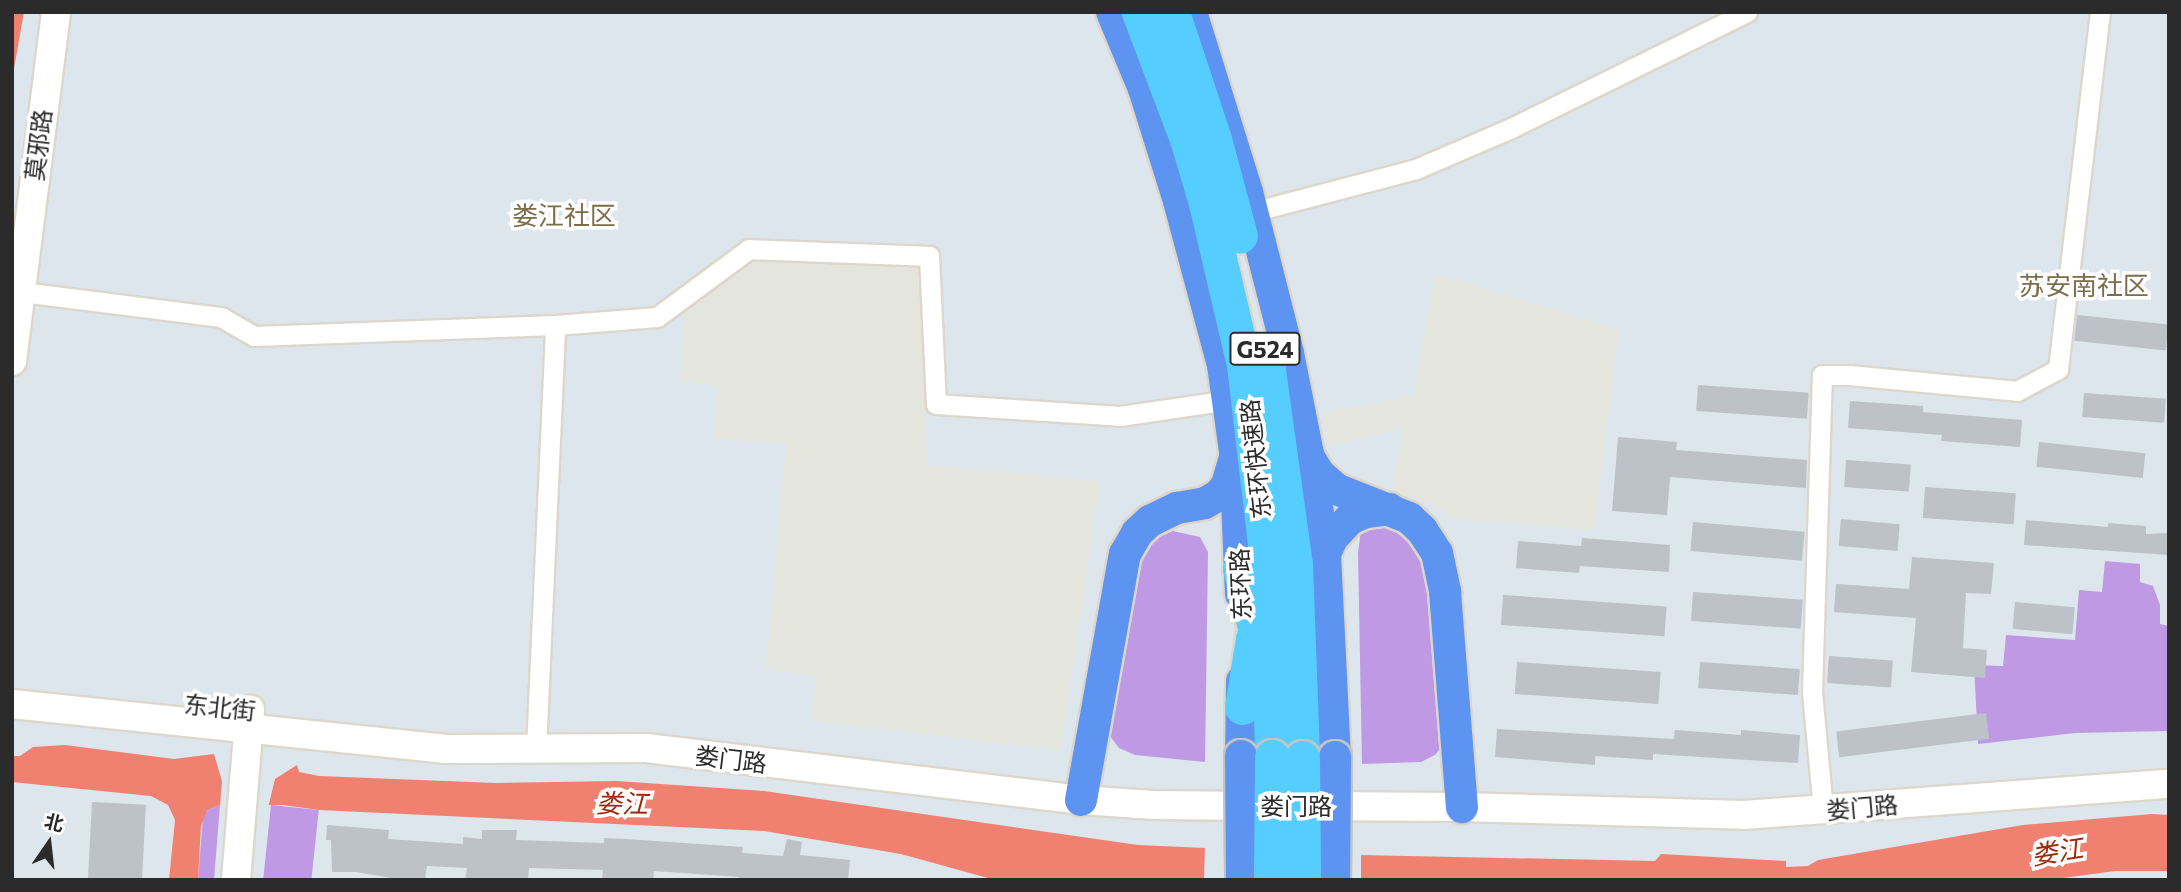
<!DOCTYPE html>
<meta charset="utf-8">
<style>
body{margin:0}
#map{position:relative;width:2181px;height:892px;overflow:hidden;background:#dde6ed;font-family:Commissioner,"Noto Sans SC",sans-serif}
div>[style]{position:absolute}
.industrial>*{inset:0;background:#e4e5dd}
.green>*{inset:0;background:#c099e4;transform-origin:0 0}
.water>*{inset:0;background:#f0806f}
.pier>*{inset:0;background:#dde6ed}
.building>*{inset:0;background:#bcc2c8;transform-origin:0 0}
.roads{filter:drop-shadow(2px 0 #ddd7cb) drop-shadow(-2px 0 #ddd7cb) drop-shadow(0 2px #ddd7cb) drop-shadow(0 -2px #ddd7cb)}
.street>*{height:19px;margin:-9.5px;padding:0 9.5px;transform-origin:9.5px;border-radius:9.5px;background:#fff}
.secondary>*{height:28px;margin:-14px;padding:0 14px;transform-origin:14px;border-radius:14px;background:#fff}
.primary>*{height:32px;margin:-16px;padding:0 16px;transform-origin:16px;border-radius:16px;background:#5d94f2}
.highway>*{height:35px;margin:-17.5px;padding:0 17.5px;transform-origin:17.5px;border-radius:17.5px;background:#56cdff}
.bridges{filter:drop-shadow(2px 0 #c4c4c4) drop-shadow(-2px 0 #c4c4c4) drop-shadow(0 2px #c4c4c4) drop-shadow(0 -2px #c4c4c4)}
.primary-bridge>*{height:32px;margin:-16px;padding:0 16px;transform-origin:16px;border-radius:16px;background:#5d94f2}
.highway-bridge>*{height:35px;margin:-17.5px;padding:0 17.5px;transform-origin:17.5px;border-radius:17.5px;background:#56cdff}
span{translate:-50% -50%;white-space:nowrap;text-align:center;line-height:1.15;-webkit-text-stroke:7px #fff;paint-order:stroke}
.shield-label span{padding:2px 5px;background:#fff;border:2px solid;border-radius:5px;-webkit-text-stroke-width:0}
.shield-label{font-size:23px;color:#2b2b2b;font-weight:700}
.street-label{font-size:24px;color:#2b2b2b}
.neighbourhood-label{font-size:26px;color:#7c6d4b}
.water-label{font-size:26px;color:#9e2a0c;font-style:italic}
.frame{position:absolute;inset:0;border:14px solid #2b2b2b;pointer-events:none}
.north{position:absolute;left:14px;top:808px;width:70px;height:70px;-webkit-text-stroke:5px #fff;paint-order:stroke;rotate:14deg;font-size:19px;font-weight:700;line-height:28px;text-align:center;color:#2b2b2b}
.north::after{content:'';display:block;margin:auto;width:24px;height:32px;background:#2b2b2b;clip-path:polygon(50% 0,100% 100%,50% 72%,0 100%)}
</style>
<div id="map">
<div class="industrial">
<div style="clip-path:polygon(754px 255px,924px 263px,927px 465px,1100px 481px,1061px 750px,812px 721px,817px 676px,766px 669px,786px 444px,714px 438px,719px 386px,680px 381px,685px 309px)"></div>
<div style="clip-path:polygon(1435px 274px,1619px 329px,1594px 530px,1452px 519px,1437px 506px,1392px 490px,1403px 428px,1328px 446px,1323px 413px,1414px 395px)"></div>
</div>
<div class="green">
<div style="clip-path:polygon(1362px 523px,1390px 523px,1427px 548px,1445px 743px,1435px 755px,1421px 762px,1362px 764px,1358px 553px)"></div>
<div style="clip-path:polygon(1173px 531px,1200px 537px,1208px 552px,1205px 762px,1135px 755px,1119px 748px,1106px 731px,1128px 585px,1144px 549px,1157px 538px)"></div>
<div style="clip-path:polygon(2105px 561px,2140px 564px,2140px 582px,2153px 586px,2160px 605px,2160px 624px,2169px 626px,2169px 731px,2075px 733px,1978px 744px,1974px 665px,2003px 666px,2006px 635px,2075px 640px,2079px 590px,2102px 592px)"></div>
<div style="clip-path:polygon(220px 805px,214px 880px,198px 880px,203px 816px,207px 810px)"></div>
<div style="left:271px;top:805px;width:48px;height:75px;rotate:6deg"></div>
</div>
<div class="water">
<div style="clip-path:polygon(12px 12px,24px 12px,12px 80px)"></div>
<div style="clip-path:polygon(65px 745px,174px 759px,214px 754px,296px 762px,299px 772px,319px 776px,495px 783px,616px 781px,764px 791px,1138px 845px,1359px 855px,1655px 861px,1661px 854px,1786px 861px,1786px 867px,1808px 866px,1818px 860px,2023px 825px,2152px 814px,2169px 815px,2169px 871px,2115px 871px,2048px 880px,995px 880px,901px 854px,764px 831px,319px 810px,283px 805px,220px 805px,207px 810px,201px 826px,198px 880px,169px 880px,175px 820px,168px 805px,151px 796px,12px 782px,12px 756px,20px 756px,33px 747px)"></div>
</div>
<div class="pier">
<div style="clip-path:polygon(213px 751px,297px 758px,300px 763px,275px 779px,268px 808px,220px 807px,222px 781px)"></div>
<div style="clip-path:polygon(1205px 845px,1361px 851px,1361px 880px,1204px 880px)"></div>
</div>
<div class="building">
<div style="left:2077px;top:315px;width:92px;height:26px;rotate:6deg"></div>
<div style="left:1698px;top:385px;width:111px;height:26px;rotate:4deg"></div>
<div style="left:2084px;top:393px;width:82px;height:24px;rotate:4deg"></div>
<div style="clip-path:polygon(1850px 401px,1923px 406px,1923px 412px,2022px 420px,2020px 447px,1941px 441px,1942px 435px,1848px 428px)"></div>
<div style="clip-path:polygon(1618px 437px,1677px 442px,1676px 450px,1807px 460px,1806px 488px,1670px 477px,1667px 515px,1612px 511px)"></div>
<div style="left:2039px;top:442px;width:107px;height:25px;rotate:6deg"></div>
<div style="left:1846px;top:460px;width:65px;height:27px;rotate:4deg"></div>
<div style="left:1925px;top:487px;width:91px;height:31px;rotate:4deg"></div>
<div style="left:1841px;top:519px;width:59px;height:27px;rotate:5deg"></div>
<div style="clip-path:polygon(2026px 520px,2108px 527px,2108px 523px,2146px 526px,2146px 534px,2169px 533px,2169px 555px,2024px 545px)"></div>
<div style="left:1693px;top:522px;width:112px;height:29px;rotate:5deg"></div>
<div style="clip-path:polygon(1582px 538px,1670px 545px,1669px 572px,1580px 566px,1579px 573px,1516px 568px,1518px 541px,1581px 546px)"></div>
<div style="clip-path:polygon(1912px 557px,1994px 563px,1991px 594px,1966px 593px,1963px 648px,1987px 650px,1985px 678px,1911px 672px,1916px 618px,1834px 612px,1836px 584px,1909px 589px)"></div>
<div style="left:1693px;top:592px;width:110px;height:29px;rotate:4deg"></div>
<div style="left:1503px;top:595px;width:164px;height:30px;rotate:4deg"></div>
<div style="left:2015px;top:602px;width:60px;height:27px;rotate:5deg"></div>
<div style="left:1829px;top:656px;width:64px;height:27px;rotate:4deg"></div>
<div style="left:1517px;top:662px;width:144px;height:32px;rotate:4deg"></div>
<div style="left:1700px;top:662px;width:100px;height:26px;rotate:4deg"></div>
<div style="left:1986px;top:713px;width:26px;height:151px;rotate:83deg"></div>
<div style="clip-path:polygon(1497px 729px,1674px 739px,1675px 730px,1741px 735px,1741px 730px,1800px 735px,1798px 763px,1653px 754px,1653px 760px,1595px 756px,1595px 765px,1495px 757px)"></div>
<div style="left:92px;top:802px;width:54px;height:78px;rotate:3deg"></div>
<div style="clip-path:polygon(327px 825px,389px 830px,388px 839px,463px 844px,463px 837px,482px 839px,482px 830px,517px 830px,516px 840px,604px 843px,604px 838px,626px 839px,743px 847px,742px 853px,783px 856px,787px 839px,802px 842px,800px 855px,850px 860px,848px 880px,738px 880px,739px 877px,654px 871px,653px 880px,602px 880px,603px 870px,529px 868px,528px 880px,465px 880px,467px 868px,427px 866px,425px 880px,403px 880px,356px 872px,332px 872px,331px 840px,326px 840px)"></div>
</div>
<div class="roads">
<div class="street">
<div style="left:1252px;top:212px;width:170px;rotate:-14.7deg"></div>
<div style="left:1416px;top:169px;width:103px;rotate:-23.3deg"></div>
<div style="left:1511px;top:128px;width:263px;rotate:-26.2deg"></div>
<div style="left:22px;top:292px;width:201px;rotate:7.2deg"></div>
<div style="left:221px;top:317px;width:38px;rotate:30deg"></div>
<div style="left:254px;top:336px;width:301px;rotate:-2.1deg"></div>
<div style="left:555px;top:325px;width:102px;rotate:-4.5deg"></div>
<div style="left:657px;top:317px;width:114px;rotate:-36.5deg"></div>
<div style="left:749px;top:249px;width:180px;rotate:2.2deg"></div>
<div style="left:929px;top:256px;width:148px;rotate:87.3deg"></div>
<div style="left:936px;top:404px;width:184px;rotate:3.7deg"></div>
<div style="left:1120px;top:416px;width:109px;rotate:-8.4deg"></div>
<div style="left:536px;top:749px;width:424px;rotate:-87.4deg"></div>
<div style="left:1823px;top:810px;width:119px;rotate:-95.3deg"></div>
<div style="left:1812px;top:692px;width:317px;rotate:-88.2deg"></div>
<div style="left:1822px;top:375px;width:27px"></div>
<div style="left:1849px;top:375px;width:169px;rotate:5.4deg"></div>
<div style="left:2017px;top:391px;width:47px;rotate:-28.2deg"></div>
<div style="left:2058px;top:369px;width:359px;rotate:-83.3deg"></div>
</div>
<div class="secondary">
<div style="left:12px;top:361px;width:352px;rotate:-82.8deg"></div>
<div style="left:12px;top:704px;width:435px;rotate:5.9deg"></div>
<div style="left:445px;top:749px;width:201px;rotate:-0.3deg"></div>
<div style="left:646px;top:748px;width:438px;rotate:6.8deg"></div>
<div style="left:1081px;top:800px;width:73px;rotate:3.9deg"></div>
<div style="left:1154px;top:805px;width:110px;rotate:0.5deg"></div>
<div style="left:1311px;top:806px;width:151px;rotate:0.4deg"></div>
<div style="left:1462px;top:807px;width:282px;rotate:1.6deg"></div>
<div style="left:1744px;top:815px;width:426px;rotate:-4.2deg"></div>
<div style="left:236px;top:880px;width:171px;rotate:-85.3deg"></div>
</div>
<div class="primary">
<div style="left:1112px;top:12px;width:83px;rotate:67.4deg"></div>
<div style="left:1144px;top:89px;width:117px;rotate:72.6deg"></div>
<div style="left:1179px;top:201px;width:170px;rotate:75deg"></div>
<div style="left:1223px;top:365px;width:88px;rotate:82.1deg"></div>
<div style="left:1235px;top:452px;width:142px;rotate:87.6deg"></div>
<div style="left:1191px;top:12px;width:189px;rotate:72.7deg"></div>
<div style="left:1247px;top:192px;width:166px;rotate:75.7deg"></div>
<div style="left:1288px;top:353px;width:103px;rotate:78.8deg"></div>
<div style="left:1308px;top:454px;width:101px;rotate:80.4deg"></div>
<div style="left:1325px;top:554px;width:203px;rotate:87.2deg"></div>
<div style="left:1310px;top:459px;width:17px;rotate:59deg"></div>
<div style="left:1319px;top:474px;width:23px;rotate:41deg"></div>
<div style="left:1336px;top:489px;width:79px;rotate:21.7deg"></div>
<div style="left:1409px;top:518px;width:18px;rotate:43deg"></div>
<div style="left:1422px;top:530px;width:27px;rotate:57deg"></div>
<div style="left:1437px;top:553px;width:40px;rotate:78deg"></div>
<div style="left:1445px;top:592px;width:216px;rotate:85.5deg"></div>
<div style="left:1325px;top:554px;width:17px;rotate:-66deg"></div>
<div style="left:1332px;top:538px;width:26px;rotate:-47deg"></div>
<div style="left:1350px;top:519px;width:17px;rotate:-24deg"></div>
<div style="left:1366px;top:512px;width:24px;rotate:-7deg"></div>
<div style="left:1241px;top:756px;width:75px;rotate:-89.2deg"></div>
<div style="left:1081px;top:800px;width:250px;rotate:-79.9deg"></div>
<div style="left:1125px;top:554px;width:24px;rotate:-60deg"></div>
<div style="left:1137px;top:533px;width:18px;rotate:-43deg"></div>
<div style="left:1150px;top:521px;width:30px;rotate:-26deg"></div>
<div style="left:1177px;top:508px;width:28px;rotate:-10deg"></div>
<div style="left:1205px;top:503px;width:16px;rotate:-30deg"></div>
<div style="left:1219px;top:495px;width:13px;rotate:-51deg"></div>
<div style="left:1227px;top:485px;width:25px;rotate:-74deg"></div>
</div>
<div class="highway">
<div style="left:1139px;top:12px;width:139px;rotate:69.3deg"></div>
<div style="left:1188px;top:142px;width:64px;rotate:73.6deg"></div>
<div style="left:1206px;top:203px;width:166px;rotate:76.8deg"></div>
<div style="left:1244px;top:365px;width:198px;rotate:83.3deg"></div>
<div style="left:1267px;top:562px;width:195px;rotate:88.5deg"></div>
<div style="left:1172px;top:12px;width:134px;rotate:71.7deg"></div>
<div style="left:1214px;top:139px;width:100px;rotate:75deg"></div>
<div style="left:1267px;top:363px;width:203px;rotate:82.1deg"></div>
<div style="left:1295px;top:564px;width:194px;rotate:87.9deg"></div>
<div style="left:1240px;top:569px;width:56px;rotate:75.5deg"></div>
<div style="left:1242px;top:707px;width:70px;rotate:-80.9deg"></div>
</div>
</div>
<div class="bridges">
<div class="primary-bridge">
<div style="left:1241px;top:756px;width:124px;rotate:89.5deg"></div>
<div style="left:1334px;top:880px;width:123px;rotate:-89.5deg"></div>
</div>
<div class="highway-bridge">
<div style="left:1302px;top:758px;width:122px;rotate:89.5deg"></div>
<div style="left:1271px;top:880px;width:123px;rotate:-89.5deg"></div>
</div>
</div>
<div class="shield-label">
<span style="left:1265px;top:349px">G524</span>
</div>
<div class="street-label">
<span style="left:38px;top:145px;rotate:-83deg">莫邪路</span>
<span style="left:1255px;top:459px;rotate:-96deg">东环快速路</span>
<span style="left:1240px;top:584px;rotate:-92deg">东环路</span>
<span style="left:220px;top:707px;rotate:6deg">东北街</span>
<span style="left:731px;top:759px;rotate:7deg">娄门路</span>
<span style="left:1296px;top:806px">娄门路</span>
<span style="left:1862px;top:807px;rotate:-5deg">娄门路</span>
</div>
<div class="neighbourhood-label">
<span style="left:564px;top:215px">娄江社区</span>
<span style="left:2084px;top:285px">苏安南社区</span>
</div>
<div class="water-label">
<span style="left:622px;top:803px;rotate:1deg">娄江</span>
<span style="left:2057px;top:851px;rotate:-9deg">娄江</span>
</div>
<div class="frame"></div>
<div class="north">北</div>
</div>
